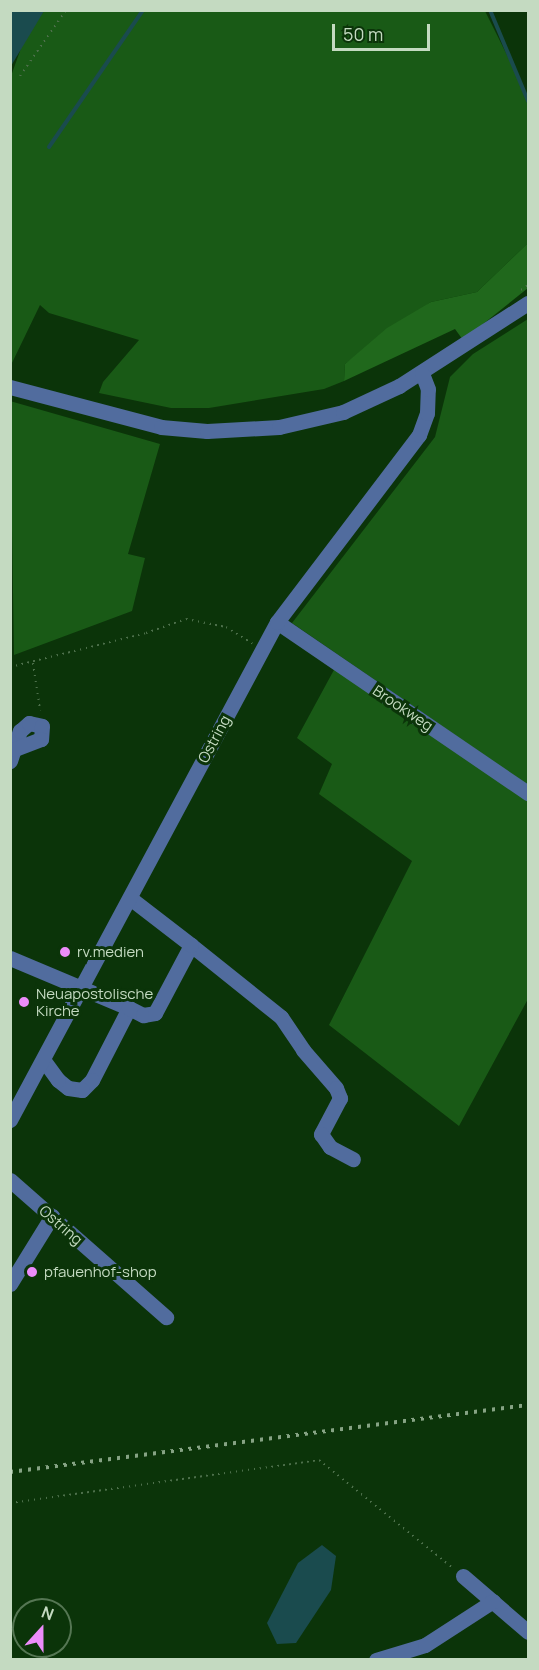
<!DOCTYPE html>
<style>
body{margin:0}
#map{position:relative;width:539px;height:1670px;overflow:hidden;background:#0b3409;font-family:Manrope,sans-serif}
div>[style]{position:absolute}
.green>*{inset:0;background:#195a16}
.forest>*{inset:0;background:#20681c}
.water>*{inset:0;background:#1a4b4e}
.stream>*{height:4px;margin:-2px;padding:0 2px;transform-origin:2px;border-radius:2px;background:#1a4b4e}
.path>*{height:2px;margin-top:-1px;transform-origin:0;background:repeating-linear-gradient(90deg,#4d704b 0 1.5px,transparent 0 6px)}
.minor>*{height:15px;margin:-7.5px;padding:0 7.5px;transform-origin:7.5px;border-radius:7.5px;background:#516c9e}
.rail>*{height:4px;margin-top:-2px;transform-origin:0;background:repeating-linear-gradient(90deg,#86a384 0 3px,transparent 0 9px)}
.dots>*{width:16px;height:16px;translate:-50% -50%;box-sizing:border-box;border:3px solid #0b3409;border-radius:50%}
span{translate:-50% -50%;white-space:nowrap;text-align:center;line-height:1.15;-webkit-text-stroke:6px #0b3409;paint-order:stroke}
.street-label{font-size:15px;color:#c4dac1}
.poi-label{font-size:15px;color:#c4dac1}
.left{translate:0 -50%;text-align:left}
.frame{position:absolute;inset:0;border:12px solid #c4dac1;pointer-events:none}
.north{position:absolute;left:12px;top:1598px;width:60px;height:60px;box-sizing:border-box;background:#0b3409;border:2px solid #557653;border-radius:50%;rotate:21deg;font-size:16px;font-weight:700;line-height:24px;text-align:center;color:#c4dac1}
.north::after{content:'';display:block;margin:auto;width:21px;height:27px;background:#ec8cfa;clip-path:polygon(50% 0,100% 100%,50% 72%,0 100%)}
.scale{position:absolute;left:332px;top:24px;width:98px;height:27px;box-sizing:border-box;border:3px solid #c4dac1;border-top:0;padding-left:8px;font-size:18px;line-height:21px;white-space:nowrap;color:#c4dac1;-webkit-text-stroke:4px #0b3409;paint-order:stroke}
</style>
<div id="map">
<div class="green">
<div style="clip-path:polygon(44px 11px,485px 11px,528px 97px,528px 243px,477px 292px,431px 302px,345px 364px,344px 381px,324px 389px,209px 408px,171px 408px,99px 393px,103px 382px,139px 340px,49px 313px,40px 305px,11px 365px,11px 76px,25px 37px)"></div>
<div style="clip-path:polygon(528px 319px,528px 785px,292px 623px,435px 437px,450px 377px,473px 354px)"></div>
<div style="clip-path:polygon(10px 401px,160px 444px,128px 554px,145px 558px,132px 611px,14px 655px)"></div>
<div style="clip-path:polygon(335px 668px,528px 800px,528px 999px,459px 1126px,329px 1025px,412px 861px,319px 794px,332px 764px,297px 738px)"></div>
</div>
<div class="forest">
<div style="clip-path:polygon(528px 243px,528px 288px,463px 340px,455px 329px,344px 381px,345px 364px,387px 328px,431px 302px,477px 292px)"></div>
</div>
<div class="water">
<div style="clip-path:polygon(11px 10px,44px 11px,11px 66px,10px 11px)"></div>
<div style="clip-path:polygon(322px 1545px,336px 1556px,331px 1590px,296px 1643px,277px 1644px,267px 1623px,298px 1563px)"></div>
</div>
<div class="stream">
<div style="left:490px;top:10px;width:99px;rotate:67.3deg"></div>
<div style="left:49px;top:147px;width:166px;rotate:-55.5deg"></div>
</div>
<div class="path">
<div style="left:20px;top:76px;width:80px;rotate:-55.1deg"></div>
<div style="left:521px;top:290px;width:9px;rotate:-36deg"></div>
<div style="left:33px;top:663px;width:48px;rotate:81.5deg"></div>
<div style="left:10px;top:667px;width:140px;rotate:-14deg"></div>
<div style="left:146px;top:633px;width:42px;rotate:-19.3deg"></div>
<div style="left:186px;top:619px;width:41px;rotate:11.3deg"></div>
<div style="left:226px;top:627px;width:31px;rotate:32deg"></div>
<div style="left:10px;top:1503px;width:312px;rotate:-7.9deg"></div>
<div style="left:319px;top:1460px;width:172px;rotate:38.9deg"></div>
</div>
<div class="minor">
<div style="left:10px;top:387px;width:156px;rotate:14.8deg"></div>
<div style="left:161px;top:427px;width:46px;rotate:5deg"></div>
<div style="left:207px;top:431px;width:72px;rotate:-3.2deg"></div>
<div style="left:279px;top:427px;width:66px;rotate:-13.2deg"></div>
<div style="left:343px;top:412px;width:62px;rotate:-24.9deg"></div>
<div style="left:399px;top:386px;width:153px;rotate:-32.8deg"></div>
<div style="left:277px;top:622px;width:304px;rotate:34.3deg"></div>
<div style="left:10px;top:761px;width:32px;rotate:-72deg"></div>
<div style="left:20px;top:731px;width:12px;rotate:-42deg"></div>
<div style="left:29px;top:723px;width:13px;rotate:13deg"></div>
<div style="left:42px;top:726px;width:13px;rotate:94deg"></div>
<div style="left:41px;top:739px;width:28px;rotate:159deg"></div>
<div style="left:191px;top:945px;width:115px;rotate:38.7deg"></div>
<div style="left:281px;top:1017px;width:40px;rotate:56deg"></div>
<div style="left:303px;top:1050px;width:50px;rotate:49deg"></div>
<div style="left:336px;top:1088px;width:11px;rotate:68deg"></div>
<div style="left:340px;top:1098px;width:41px;rotate:117.8deg"></div>
<div style="left:321px;top:1134px;width:16px;rotate:55deg"></div>
<div style="left:330px;top:1147px;width:26px;rotate:28deg"></div>
<div style="left:10px;top:958px;width:129px;rotate:22.8deg"></div>
<div style="left:129px;top:1008px;width:81px;rotate:117.2deg"></div>
<div style="left:92px;top:1080px;width:14px;rotate:135deg"></div>
<div style="left:82px;top:1090px;width:14px;rotate:-172deg"></div>
<div style="left:68px;top:1088px;width:13px;rotate:-141deg"></div>
<div style="left:58px;top:1080px;width:24px;rotate:-126deg"></div>
<div style="left:129px;top:1008px;width:16px;rotate:27deg"></div>
<div style="left:143px;top:1015px;width:12px;rotate:-9deg"></div>
<div style="left:155px;top:1013px;width:77px;rotate:-62.1deg"></div>
<div style="left:191px;top:945px;width:77px;rotate:-142.4deg"></div>
<div style="left:10px;top:1120px;width:565px;rotate:-61.8deg"></div>
<div style="left:277px;top:622px;width:235px;rotate:-52.8deg"></div>
<div style="left:419px;top:435px;width:23px;rotate:-70deg"></div>
<div style="left:427px;top:413px;width:24px;rotate:-88deg"></div>
<div style="left:428px;top:389px;width:17px;rotate:-111deg"></div>
<div style="left:10px;top:1180px;width:208px;rotate:41.3deg"></div>
<div style="left:10px;top:1284px;width:80px;rotate:-58.3deg"></div>
<div style="left:463px;top:1576px;width:86px;rotate:40.7deg"></div>
<div style="left:376px;top:1660px;width:51px;rotate:-17deg"></div>
<div style="left:425px;top:1645px;width:81px;rotate:-32.9deg"></div>
</div>
<div class="rail">
<div style="left:10px;top:1472px;width:522px;rotate:-7.37deg"></div>
</div>
<div class="dots">
<div style="left:65px;top:952px;background:#ec8cfa"></div>
<div style="left:24px;top:1002px;background:#ec8cfa"></div>
<div style="left:32px;top:1272px;background:#ec8cfa"></div>
</div>
<div class="street-label">
<span style="left:403px;top:708px;rotate:34deg">Brookweg</span>
<span style="left:214px;top:739px;rotate:-62deg">Ostring</span>
<span style="left:61px;top:1225px;rotate:41deg">Ostring</span>
</div>
<div class="poi-label">
<span class="left" style="left:77px;top:952px">rv.medien</span>
<span class="left" style="left:36px;top:1002px">Neuapostolische<br>Kirche</span>
<span class="left" style="left:44px;top:1272px">pfauenhof-shop</span>
</div>
<div class="frame"></div>
<div class="north">N</div>
<div class="scale">50 m</div>
</div>
